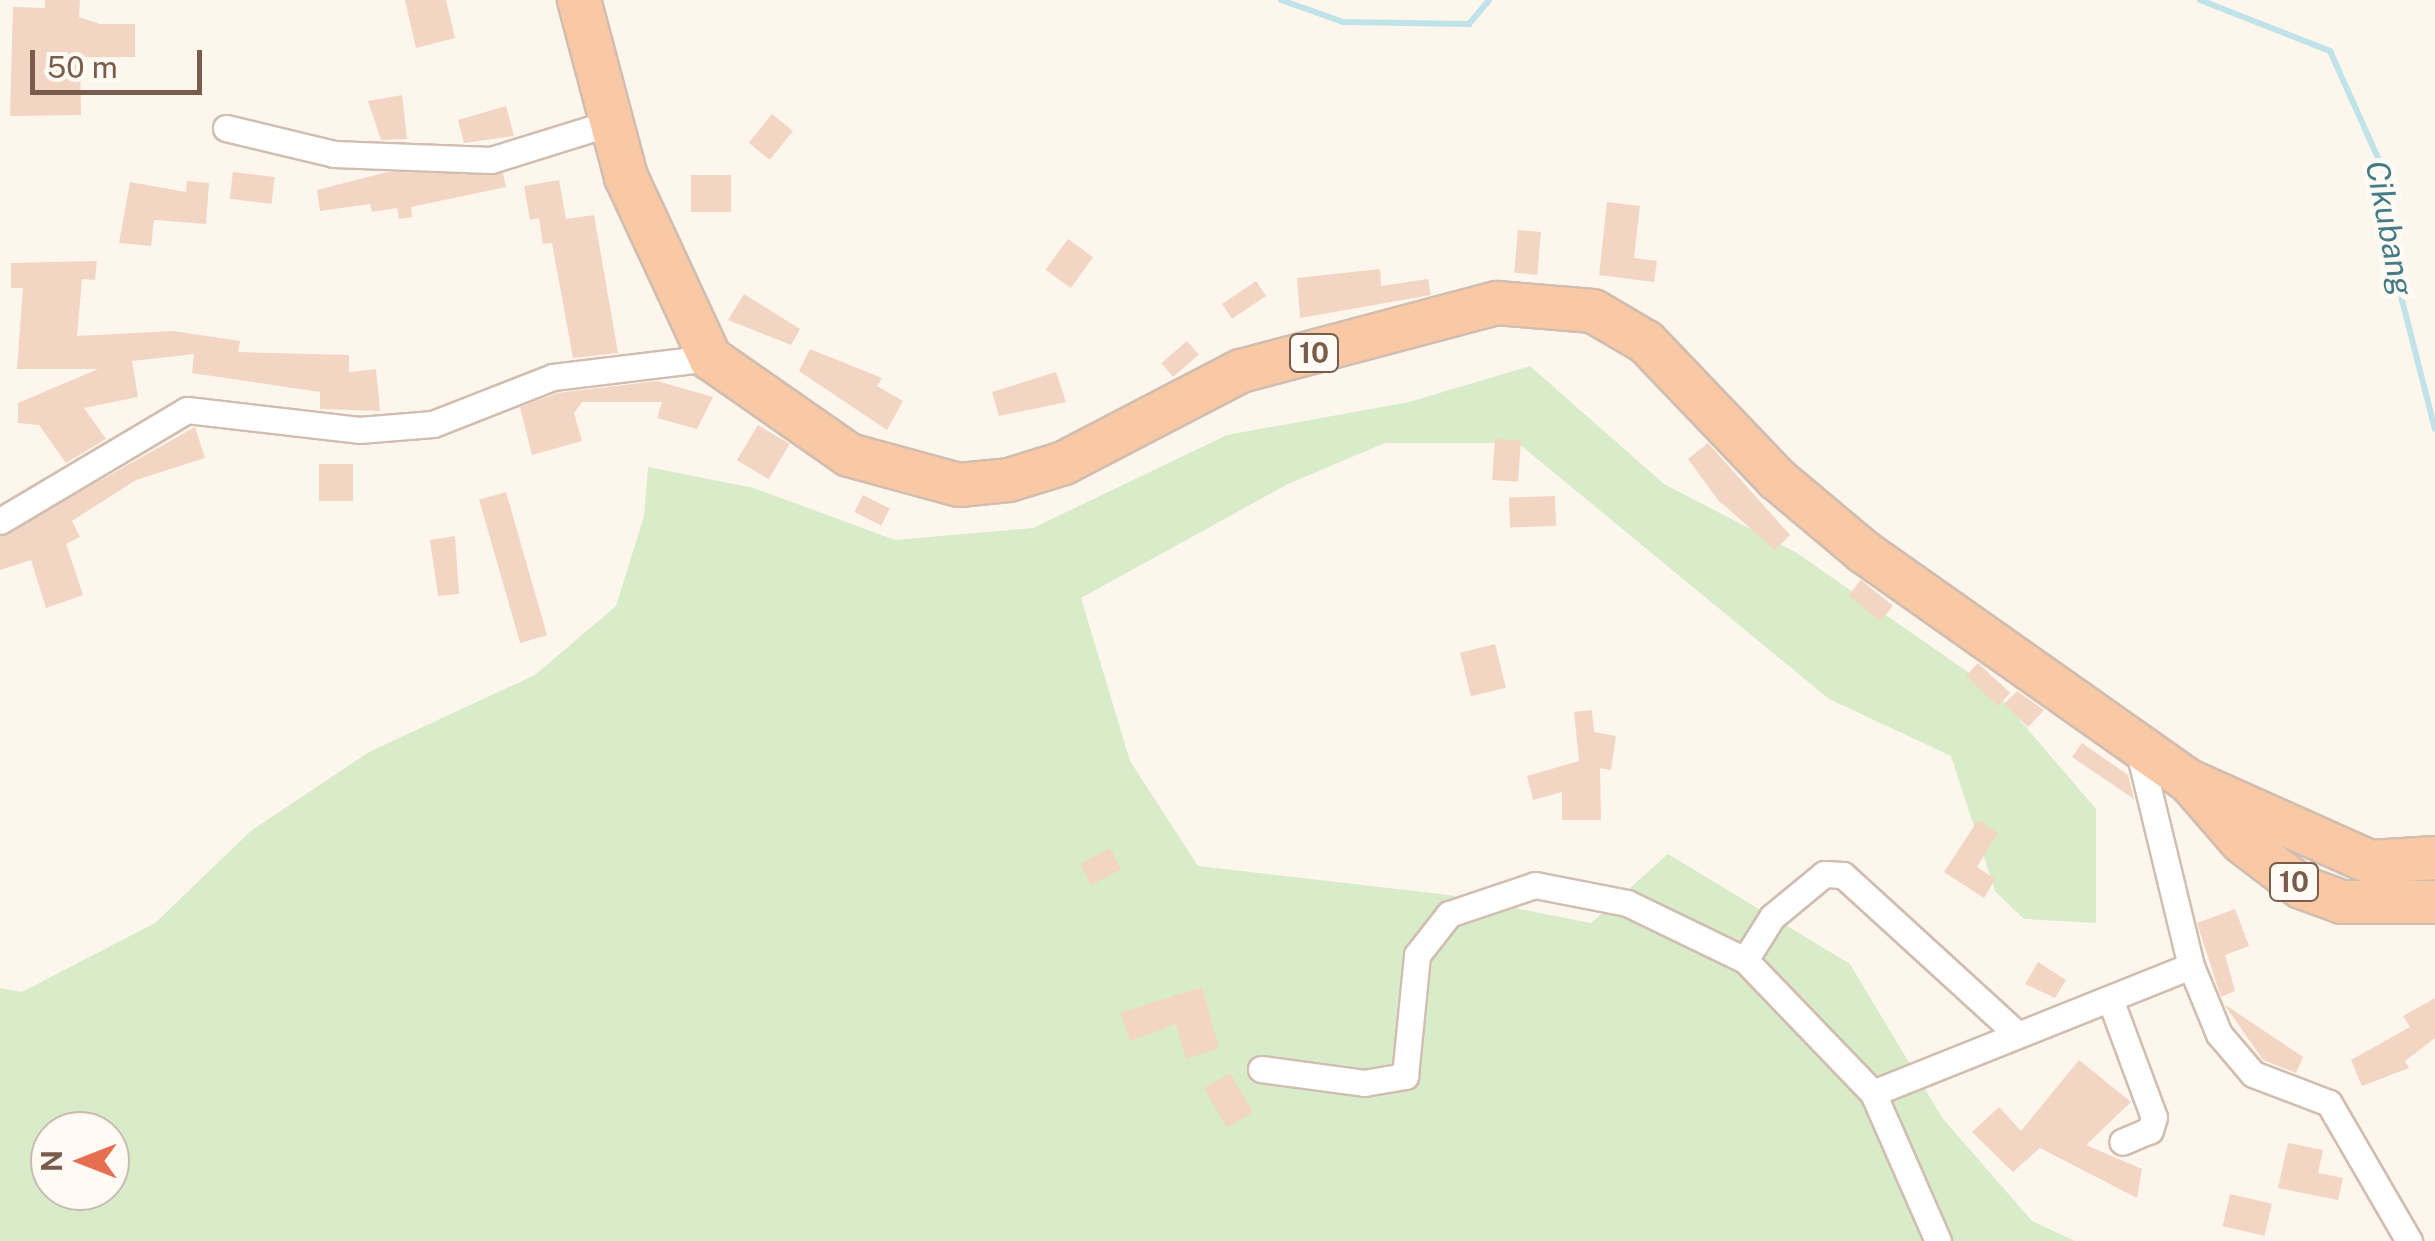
<!DOCTYPE html>
<style>
body{margin:0}
#map{position:relative;width:2435px;height:1241px;overflow:hidden;background:#fdf6ec;font-family:"Public Sans",sans-serif}
div>[style]{position:absolute}
.green>*{inset:0;background:#d8ecc9}
.stream>*{height:6px;margin:-3px;padding:0 3px;transform-origin:3px;border-radius:3px;background:#bfe3e8}
.building>*{inset:0;background:#f3d5c3;transform-origin:0 0}
.roads{filter:drop-shadow(2px 0 #d1beb0) drop-shadow(-2px 0 #d1beb0) drop-shadow(0 2px #d1beb0) drop-shadow(0 -2px #d1beb0)}
.minor>*{height:25px;margin:-12.5px;padding:0 12.5px;transform-origin:12.5px;border-radius:12.5px;background:#fff}
.trunk>*{height:42px;margin:-21px;padding:0 21px;transform-origin:21px;border-radius:21px;background:#f9c8a4}
span{translate:-50% -50%;white-space:nowrap;text-align:center;line-height:1.15;-webkit-text-stroke:10px #fffaf3;paint-order:stroke}
.shield-label span{padding:2px 8px;background:#fffaf3;border:2px solid;border-radius:8px;-webkit-text-stroke-width:0}
.shield-label{font-size:28px;color:#7a5c4d;font-weight:700}
.water-label{font-size:32px;color:#437c86;font-style:italic}
.north{position:absolute;left:30px;top:1111px;width:100px;height:100px;box-sizing:border-box;background:#fffaf3;border:2px solid #cabbb1;border-radius:50%;rotate:270deg;font-size:28px;font-weight:700;line-height:40px;text-align:center;color:#7a5c4d}
.north::after{content:'';display:block;margin:auto;width:35px;height:45px;background:#e76f51;clip-path:polygon(50% 0,100% 100%,50% 72%,0 100%)}
.scale{position:absolute;left:30px;top:50px;width:172px;height:45px;box-sizing:border-box;border:5px solid #7a5c4d;border-top:0;padding-left:12px;font-size:30px;line-height:35px;white-space:nowrap;color:#7a5c4d;-webkit-text-stroke:8px #fffaf3;paint-order:stroke}
</style>
<div id="map">
<div class="green">
<div style="clip-path:polygon(evenodd,1530px 366px,1664px 484px,1797px 553px,1995px 691px,2096px 809px,2096px 923px,2024px 919px,1995px 891px,1951px 756px,1829px 699px,1518px 443px,1385px 443px,1288px 484px,1081px 598px,1130px 761px,1198px 866px,1449px 895px,1591px 923px,1668px 854px,1850px 964px,1943px 1119px,2032px 1221px,2075px 1241px,0 1241px,0 988px,22px 992px,155px 923px,252px 830px,369px 752px,535px 675px,616px 606px,644px 516px,648px 467px,754px 488px,895px 540px,1033px 528px,1227px 435px,1409px 402px,1530px 366px,50px 1131px,110px 1131px,110px 1191px,50px 1191px,50px 1131px)"></div>
</div>
<div class="stream">
<div style="left:1281px;top:0;width:66px;rotate:19.5deg"></div>
<div style="left:1343px;top:22px;width:126px;rotate:0.9deg"></div>
<div style="left:1469px;top:24px;width:31px;rotate:-50deg"></div>
<div style="left:2200px;top:0;width:140px;rotate:21.4deg"></div>
<div style="left:2330px;top:51px;width:132px;rotate:65.8deg"></div>
<div style="left:2384px;top:171px;width:130px;rotate:82.1deg"></div>
<div style="left:2402px;top:300px;width:133px;rotate:75.7deg"></div>
</div>
<div class="building">
<div style="clip-path:polygon(45px 0,80px 0,79px 17px,100px 24px,135px 24px,135px 57px,80px 57px,81px 115px,10px 116px,13px 7px,45px 8px)"></div>
<div style="clip-path:polygon(405px 0,446px 0,455px 38px,416px 48px)"></div>
<div style="clip-path:polygon(402px 95px,407px 139px,381px 140px,368px 101px)"></div>
<div style="clip-path:polygon(506px 106px,514px 136px,464px 143px,458px 120px)"></div>
<div style="left:772px;top:114px;width:27px;height:37px;rotate:39deg"></div>
<div style="left:233px;top:172px;width:42px;height:27px;rotate:7deg"></div>
<div style="clip-path:polygon(387px 172px,503px 173px,506px 187px,411px 207px,412px 217px,399px 219px,397px 208px,372px 212px,370px 204px,320px 211px,317px 190px)"></div>
<div style="left:691px;top:175px;width:40px;height:37px"></div>
<div style="clip-path:polygon(559px 180px,566px 219px,594px 215px,618px 353px,573px 358px,552px 243px,543px 244px,539px 218px,530px 220px,524px 186px)"></div>
<div style="clip-path:polygon(187px 181px,209px 183px,206px 224px,154px 220px,151px 246px,119px 243px,130px 182px,186px 192px)"></div>
<div style="clip-path:polygon(1607px 202px,1640px 206px,1634px 258px,1657px 261px,1654px 282px,1599px 275px)"></div>
<div style="left:1518px;top:230px;width:23px;height:43px;rotate:5deg"></div>
<div style="left:1068px;top:239px;width:31px;height:38px;rotate:36deg"></div>
<div style="clip-path:polygon(97px 261px,95px 280px,82px 279px,77px 336px,173px 331px,240px 341px,238px 352px,349px 355px,349px 372px,376px 369px,380px 411px,320px 409px,320px 392px,192px 373px,194px 354px,132px 361px,138px 397px,84px 408px,106px 439px,66px 463px,39px 425px,18px 423px,18px 403px,98px 369px,17px 369px,23px 288px,11px 288px,11px 263px)"></div>
<div style="clip-path:polygon(1380px 269px,1381px 286px,1428px 279px,1431px 295px,1300px 318px,1297px 278px)"></div>
<div style="left:1256px;top:281px;width:18px;height:41px;rotate:56deg"></div>
<div style="clip-path:polygon(744px 294px,800px 329px,791px 345px,728px 320px)"></div>
<div style="left:1187px;top:341px;width:18px;height:34px;rotate:49deg"></div>
<div style="clip-path:polygon(810px 349px,882px 378px,877px 386px,903px 401px,887px 430px,799px 371px)"></div>
<div style="clip-path:polygon(1056px 372px,1066px 402px,999px 416px,992px 392px)"></div>
<div style="clip-path:polygon(657px 381px,713px 397px,697px 429px,657px 418px,662px 402px,582px 402px,574px 413px,582px 441px,532px 455px,520px 407px,557px 393px)"></div>
<div style="left:758px;top:425px;width:37px;height:41px;rotate:31deg"></div>
<div style="clip-path:polygon(195px 427px,205px 458px,136px 480px,72px 521px,80px 537px,66px 544px,83px 595px,46px 608px,31px 560px,0 570px,0 537px)"></div>
<div style="left:1495px;top:439px;width:26px;height:41px;rotate:4deg"></div>
<div style="clip-path:polygon(1708px 443px,1790px 535px,1775px 550px,1718px 500px,1688px 459px)"></div>
<div style="left:319px;top:464px;width:34px;height:37px"></div>
<div style="left:506px;top:492px;width:149px;height:28px;rotate:74deg"></div>
<div style="left:863px;top:495px;width:30px;height:19px;rotate:27deg"></div>
<div style="left:1555px;top:496px;width:30px;height:46px;rotate:88deg"></div>
<div style="clip-path:polygon(455px 536px,459px 594px,438px 596px,430px 540px)"></div>
<div style="left:1861px;top:580px;width:41px;height:20px;rotate:39deg"></div>
<div style="left:1495px;top:644px;width:45px;height:36px;rotate:76deg"></div>
<div style="left:1978px;top:663px;width:44px;height:18px;rotate:43deg"></div>
<div style="clip-path:polygon(2017px 691px,2044px 710px,2028px 727px,2004px 704px)"></div>
<div style="clip-path:polygon(1592px 710px,1594px 732px,1616px 736px,1611px 770px,1600px 768px,1601px 820px,1562px 820px,1562px 792px,1533px 800px,1527px 776px,1579px 761px,1574px 712px)"></div>
<div style="clip-path:polygon(2082px 743px,2128px 775px,2134px 799px,2072px 757px)"></div>
<div style="clip-path:polygon(1978px 820px,1998px 833px,1977px 867px,1995px 879px,1984px 898px,1944px 872px)"></div>
<div style="left:1110px;top:848px;width:24px;height:34px;rotate:62deg"></div>
<div style="clip-path:polygon(2235px 909px,2249px 946px,2225px 955px,2235px 991px,2221px 997px,2197px 923px)"></div>
<div style="clip-path:polygon(2038px 962px,2066px 980px,2055px 998px,2025px 984px)"></div>
<div style="clip-path:polygon(1202px 987px,1219px 1048px,1186px 1059px,1176px 1024px,1130px 1041px,1120px 1013px)"></div>
<div style="clip-path:polygon(2435px 998px,2435px 1038px,2405px 1061px,2409px 1068px,2362px 1086px,2351px 1060px,2410px 1027px,2403px 1016px)"></div>
<div style="clip-path:polygon(2224px 1004px,2303px 1057px,2296px 1073px,2263px 1060px)"></div>
<div style="clip-path:polygon(2079px 1060px,2131px 1102px,2086px 1145px,2142px 1169px,2137px 1198px,2040px 1148px,2013px 1172px,1972px 1132px,1999px 1107px,2021px 1131px)"></div>
<div style="left:1230px;top:1073px;width:46px;height:30px;rotate:60deg"></div>
<div style="clip-path:polygon(2288px 1143px,2323px 1150px,2318px 1173px,2343px 1178px,2338px 1200px,2278px 1188px)"></div>
<div style="left:2230px;top:1194px;width:43px;height:33px;rotate:13deg"></div>
</div>
<div class="roads">
<div class="minor">
<div style="left:226px;top:128px;width:111px;rotate:13.5deg"></div>
<div style="left:334px;top:154px;width:157px;rotate:2.2deg"></div>
<div style="left:491px;top:160px;width:125px;rotate:-17.3deg"></div>
<div style="left:0;top:521px;width:217px;rotate:-30.7deg"></div>
<div style="left:187px;top:410px;width:173px;rotate:6.6deg"></div>
<div style="left:359px;top:430px;width:74px;rotate:-4.6deg"></div>
<div style="left:433px;top:424px;width:129px;rotate:-21.4deg"></div>
<div style="left:553px;top:377px;width:158px;rotate:-6.9deg"></div>
<div style="left:2138px;top:747px;width:225px;rotate:76.4deg"></div>
<div style="left:2191px;top:966px;width:74px;rotate:67.6deg"></div>
<div style="left:2219px;top:1034px;width:52px;rotate:49.6deg"></div>
<div style="left:2253px;top:1074px;width:81px;rotate:20.9deg"></div>
<div style="left:2329px;top:1103px;width:160px;rotate:59.9deg"></div>
<div style="left:2110px;top:999px;width:126px;rotate:69.6deg"></div>
<div style="left:2154px;top:1117px;width:14px;rotate:107deg"></div>
<div style="left:2150px;top:1130px;width:30px;rotate:157deg"></div>
<div style="left:1261px;top:1069px;width:104px;rotate:7.7deg"></div>
<div style="left:1364px;top:1083px;width:42px;rotate:-9.7deg"></div>
<div style="left:1405px;top:1076px;width:122px;rotate:-84.3deg"></div>
<div style="left:1417px;top:955px;width:52px;rotate:-52deg"></div>
<div style="left:1449px;top:914px;width:91px;rotate:-18.6deg"></div>
<div style="left:1535px;top:885px;width:94px;rotate:11.1deg"></div>
<div style="left:1627px;top:903px;width:131px;rotate:25.8deg"></div>
<div style="left:1873px;top:1093px;width:342px;rotate:-21.8deg"></div>
<div style="left:1938px;top:1241px;width:162px;rotate:-113.7deg"></div>
<div style="left:1873px;top:1093px;width:185px;rotate:-133.9deg"></div>
<div style="left:1745px;top:960px;width:51px;rotate:-57.9deg"></div>
<div style="left:1772px;top:917px;width:67px;rotate:-39.6deg"></div>
<div style="left:1824px;top:874px;width:19px;rotate:3deg"></div>
<div style="left:1843px;top:875px;width:233px;rotate:42.4deg"></div>
</div>
<div class="trunk">
<div style="left:579px;top:0;width:183px;rotate:75.1deg"></div>
<div style="left:626px;top:177px;width:200px;rotate:65.1deg"></div>
<div style="left:710px;top:358px;width:169px;rotate:34.9deg"></div>
<div style="left:849px;top:455px;width:114px;rotate:15.3deg"></div>
<div style="left:959px;top:485px;width:50px;rotate:-5.7deg"></div>
<div style="left:1009px;top:480px;width:58px;rotate:-17.2deg"></div>
<div style="left:1064px;top:463px;width:199px;rotate:-27.5deg"></div>
<div style="left:1241px;top:371px;width:265px;rotate:-14.9deg"></div>
<div style="left:1497px;top:303px;width:96px;rotate:4.8deg"></div>
<div style="left:1593px;top:311px;width:61px;rotate:30.3deg"></div>
<div style="left:1646px;top:342px;width:190px;rotate:46.3deg"></div>
<div style="left:1777px;top:479px;width:114px;rotate:40deg"></div>
<div style="left:1864px;top:552px;width:399px;rotate:35.2deg"></div>
<div style="left:2190px;top:782px;width:79px;rotate:49.1deg"></div>
<div style="left:2242px;top:842px;width:74px;rotate:37.3deg"></div>
<div style="left:2301px;top:887px;width:44px;rotate:20.1deg"></div>
<div style="left:2342px;top:902px;width:93px"></div>
<div style="left:2191px;top:782px;width:196px;rotate:24.1deg"></div>
<div style="left:2370px;top:862px;width:65px;rotate:-3.5deg"></div>
</div>
</div>
<div class="shield-label">
<span style="left:1314px;top:353px">10</span>
<span style="left:2294px;top:882px">10</span>
</div>
<div class="water-label">
<span style="left:2389px;top:228px;rotate:79deg">Cikubang</span>
</div>
<div class="north">N</div>
<div class="scale">50 m</div>
</div>
